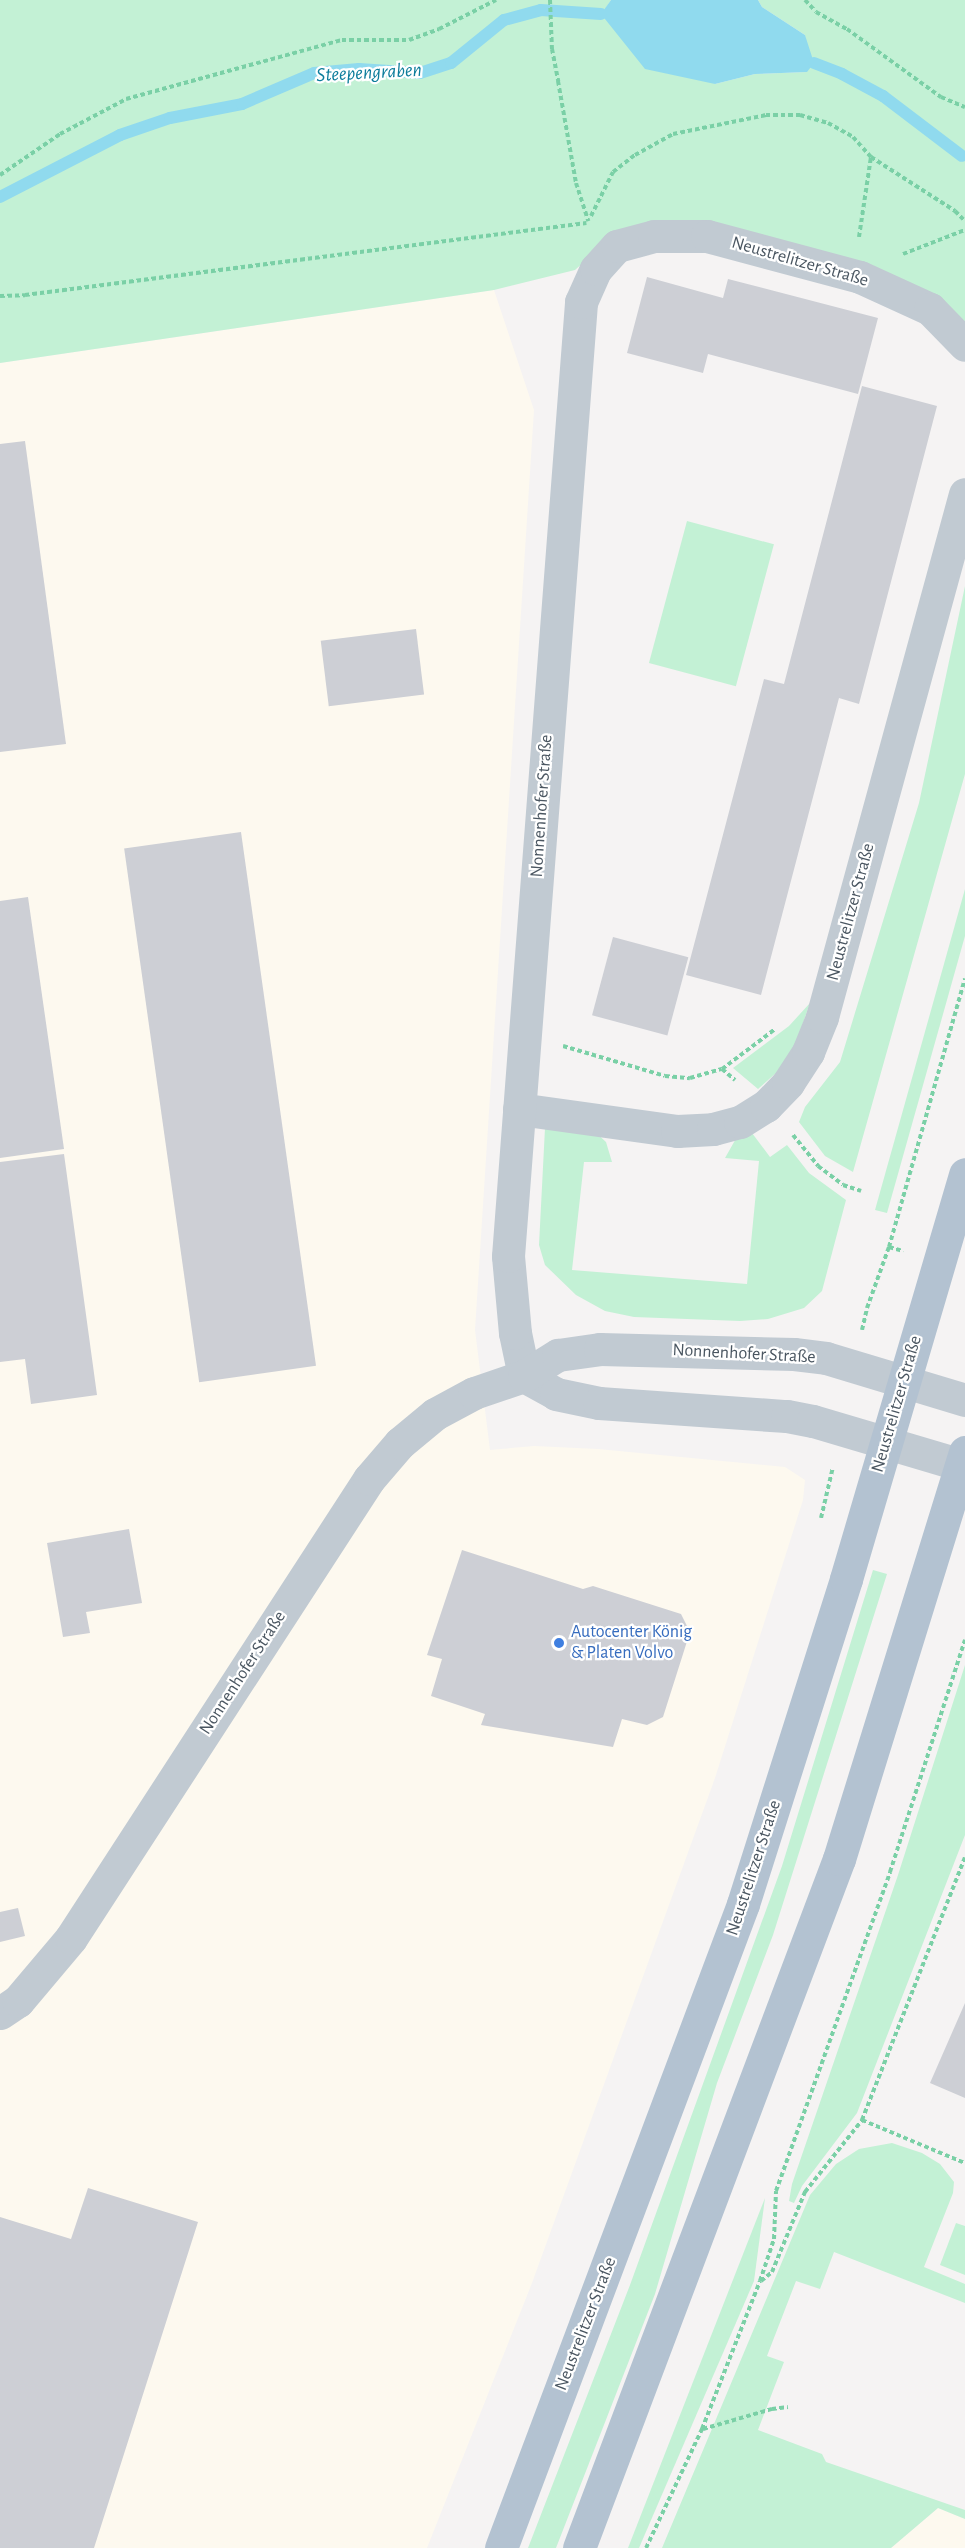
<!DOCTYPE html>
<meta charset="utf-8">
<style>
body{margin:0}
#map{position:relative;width:965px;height:2548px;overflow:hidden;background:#f5f3f3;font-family:"Alegreya Sans",sans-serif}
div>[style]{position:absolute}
.commercial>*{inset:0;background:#fdf9ef}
.green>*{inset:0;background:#c3f1d5;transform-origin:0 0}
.water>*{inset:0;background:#90daee}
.stream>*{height:12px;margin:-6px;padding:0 6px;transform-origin:6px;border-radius:6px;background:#90daee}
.building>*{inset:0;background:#cdcfd5;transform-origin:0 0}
.path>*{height:4px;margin-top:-2px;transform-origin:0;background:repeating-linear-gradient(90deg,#7ad0a6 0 4.5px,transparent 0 7.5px)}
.minor>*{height:33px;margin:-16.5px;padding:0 16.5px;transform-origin:16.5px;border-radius:16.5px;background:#c1cad2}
.major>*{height:33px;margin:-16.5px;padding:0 16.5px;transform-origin:16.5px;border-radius:16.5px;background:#b3c2d1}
.dots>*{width:16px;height:16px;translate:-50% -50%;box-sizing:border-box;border:3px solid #fff;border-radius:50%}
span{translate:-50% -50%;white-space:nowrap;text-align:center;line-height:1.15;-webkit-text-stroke:4.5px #fff;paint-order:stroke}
.street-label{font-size:18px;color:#4a5661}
.shop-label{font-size:18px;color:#366cbe}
.left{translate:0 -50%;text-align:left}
.water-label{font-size:20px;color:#0c7c9b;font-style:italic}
</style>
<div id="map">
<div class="commercial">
<div style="clip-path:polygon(494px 290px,534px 410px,475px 1330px,490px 1450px,534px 1446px,598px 1449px,785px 1467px,805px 1480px,803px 1500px,715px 1778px,532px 2283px,427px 2548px,0 2548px,0 363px)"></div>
<div style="clip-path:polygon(938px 2508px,965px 2519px,965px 2548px,891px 2548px)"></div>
</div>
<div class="green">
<div style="clip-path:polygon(0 0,611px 0,602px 14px,715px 84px,755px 74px,807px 72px,805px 35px,762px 7px,758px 0,965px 0,965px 325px,864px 265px,612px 237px,575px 270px,494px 290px,0 363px)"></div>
<div style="left:687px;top:521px;width:90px;height:147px;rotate:15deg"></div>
<div style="clip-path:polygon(965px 586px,965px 774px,853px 1172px,825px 1156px,799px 1122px,805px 1107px,840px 1062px,919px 803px)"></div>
<div style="clip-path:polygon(965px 889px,965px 936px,887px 1213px,875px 1210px)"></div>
<div style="clip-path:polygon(810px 1003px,795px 1046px,777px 1072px,758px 1089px,733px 1068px,789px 1026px)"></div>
<div style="clip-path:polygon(545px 1128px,592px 1129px,606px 1142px,612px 1162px,584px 1162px,572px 1270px,747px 1284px,759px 1161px,725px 1158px,738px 1135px,749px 1129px,770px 1157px,787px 1145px,809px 1173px,846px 1200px,822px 1291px,804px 1308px,768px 1319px,740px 1321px,634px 1317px,605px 1311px,576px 1295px,545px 1265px,539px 1245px)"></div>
<div style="clip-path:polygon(873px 1570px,887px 1574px,773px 1935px,717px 2083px,655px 2294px,556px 2548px,528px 2548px,630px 2285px,782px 1866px)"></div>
<div style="clip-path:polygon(965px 1665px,965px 1835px,857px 2113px,802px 2186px,794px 2203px,789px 2201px,792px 2184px,898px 1875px)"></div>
<div style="clip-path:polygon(892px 2143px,922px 2153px,940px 2164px,954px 2182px,953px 2193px,924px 2267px,965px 2284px,965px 2303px,834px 2252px,820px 2289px,796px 2281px,767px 2356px,784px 2362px,758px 2430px,822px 2454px,826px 2462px,965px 2510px,965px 2519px,938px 2508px,891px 2548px,662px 2548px,810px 2195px,836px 2164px,859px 2149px)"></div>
<div style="clip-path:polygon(765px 2198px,754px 2281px,639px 2548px,628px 2548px)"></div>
<div style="clip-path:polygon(956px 2223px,965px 2226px,965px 2275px,940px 2265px)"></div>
</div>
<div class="water">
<div style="clip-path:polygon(611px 0,758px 0,762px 7px,805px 35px,814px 63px,807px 72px,755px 74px,715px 84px,645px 69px,601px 14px)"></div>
</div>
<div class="stream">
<div style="left:814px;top:63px;width:30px;rotate:21deg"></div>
<div style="left:842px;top:74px;width:47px;rotate:28.2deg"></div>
<div style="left:883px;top:96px;width:99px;rotate:37.2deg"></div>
<div style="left:0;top:197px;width:135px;rotate:-27.3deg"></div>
<div style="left:120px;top:135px;width:53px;rotate:-18.8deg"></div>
<div style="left:170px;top:118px;width:73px;rotate:-11deg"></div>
<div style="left:242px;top:104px;width:78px;rotate:-23.3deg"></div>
<div style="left:314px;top:73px;width:45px;rotate:-5.1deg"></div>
<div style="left:359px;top:69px;width:61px;rotate:3.8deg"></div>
<div style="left:420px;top:73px;width:33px;rotate:-18deg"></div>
<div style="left:451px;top:63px;width:68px;rotate:-39.1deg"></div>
<div style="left:504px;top:20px;width:38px;rotate:-15deg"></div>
<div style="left:541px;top:10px;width:60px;rotate:3.8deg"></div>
</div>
<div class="building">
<div style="clip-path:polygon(647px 277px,723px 298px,728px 279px,878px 318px,858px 394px,708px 354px,703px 373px,627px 353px)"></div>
<div style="clip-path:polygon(862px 386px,937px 406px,859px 704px,839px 698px,761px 995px,686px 975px,764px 679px,784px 684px)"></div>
<div style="clip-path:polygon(25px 441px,66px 744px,0 752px,0 444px)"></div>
<div style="left:416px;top:629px;width:66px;height:96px;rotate:83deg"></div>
<div style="left:241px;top:832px;width:539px;height:118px;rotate:82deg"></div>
<div style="clip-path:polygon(28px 897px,64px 1149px,0 1158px,0 901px)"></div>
<div style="left:613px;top:937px;width:78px;height:81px;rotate:15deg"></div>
<div style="clip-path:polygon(64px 1154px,97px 1395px,31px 1404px,25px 1359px,0 1362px,0 1162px)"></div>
<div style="clip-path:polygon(129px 1529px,142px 1603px,86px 1612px,90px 1633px,63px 1637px,47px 1543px)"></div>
<div style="clip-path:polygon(462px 1550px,583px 1589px,593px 1586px,681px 1614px,690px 1632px,663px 1717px,647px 1725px,622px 1719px,613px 1747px,481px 1725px,485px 1714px,431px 1696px,442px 1659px,427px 1655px)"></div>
<div style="clip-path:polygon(18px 1908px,25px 1936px,0 1942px,0 1912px)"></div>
<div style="clip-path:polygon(965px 2003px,965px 2098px,930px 2083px)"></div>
<div style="clip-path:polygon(88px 2188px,198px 2222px,94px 2548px,0 2548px,0 2217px,71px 2239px)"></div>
</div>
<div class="path">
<div style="left:550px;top:0;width:49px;rotate:87.7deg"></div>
<div style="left:552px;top:49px;width:33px;rotate:79deg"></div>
<div style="left:558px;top:81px;width:104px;rotate:80deg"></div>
<div style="left:576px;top:183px;width:40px;rotate:72deg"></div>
<div style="left:805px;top:0;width:16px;rotate:47deg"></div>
<div style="left:816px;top:12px;width:35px;rotate:29deg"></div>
<div style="left:847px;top:29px;width:116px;rotate:35.9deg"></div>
<div style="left:941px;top:97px;width:26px;rotate:23deg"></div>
<div style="left:0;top:175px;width:73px;rotate:-34.3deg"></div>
<div style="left:60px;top:134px;width:75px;rotate:-27.9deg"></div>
<div style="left:126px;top:99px;width:224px;rotate:-15.3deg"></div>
<div style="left:342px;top:40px;width:67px"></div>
<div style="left:409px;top:40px;width:32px;rotate:-20deg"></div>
<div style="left:439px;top:29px;width:64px;rotate:-27deg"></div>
<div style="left:591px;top:216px;width:49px;rotate:-63.4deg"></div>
<div style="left:613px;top:172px;width:28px;rotate:-38deg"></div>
<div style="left:635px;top:155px;width:43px;rotate:-28.9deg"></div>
<div style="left:673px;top:134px;width:95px;rotate:-11.5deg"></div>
<div style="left:766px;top:115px;width:34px"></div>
<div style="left:800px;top:115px;width:29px;rotate:16deg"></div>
<div style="left:828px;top:123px;width:29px;rotate:29deg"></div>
<div style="left:853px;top:137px;width:27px;rotate:48deg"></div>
<div style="left:871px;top:157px;width:100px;rotate:32.7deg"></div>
<div style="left:955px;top:211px;width:14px;rotate:45deg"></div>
<div style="left:859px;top:237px;width:81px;rotate:-81.5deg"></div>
<div style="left:903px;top:254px;width:66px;rotate:-21.2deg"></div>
<div style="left:0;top:296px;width:25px;rotate:-2deg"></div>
<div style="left:25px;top:295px;width:566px;rotate:-7.31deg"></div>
<div style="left:563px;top:1046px;width:106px;rotate:16.4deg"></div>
<div style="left:665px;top:1076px;width:25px;rotate:5deg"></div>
<div style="left:690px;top:1078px;width:33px;rotate:-16deg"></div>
<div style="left:722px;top:1069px;width:65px;rotate:-36.9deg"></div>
<div style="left:722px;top:1069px;width:17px;rotate:40deg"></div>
<div style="left:793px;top:1135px;width:40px;rotate:51deg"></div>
<div style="left:818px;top:1166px;width:31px;rotate:37deg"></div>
<div style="left:843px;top:1185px;width:19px;rotate:18deg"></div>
<div style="left:889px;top:1247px;width:15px;rotate:16deg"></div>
<div style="left:862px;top:1330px;width:23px;rotate:-77deg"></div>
<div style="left:867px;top:1308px;width:65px;rotate:-70.2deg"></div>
<div style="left:889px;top:1247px;width:279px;rotate:-74.2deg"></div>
<div style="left:821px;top:1518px;width:52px;rotate:-76.8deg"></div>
<div style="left:862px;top:2120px;width:112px;rotate:22.7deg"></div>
<div style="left:761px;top:2281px;width:14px;rotate:-39deg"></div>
<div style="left:772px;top:2272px;width:87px;rotate:-67.6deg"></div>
<div style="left:805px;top:2192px;width:92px;rotate:-51.6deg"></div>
<div style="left:862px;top:2120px;width:282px;rotate:-68.6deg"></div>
<div style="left:703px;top:2429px;width:72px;rotate:-16.2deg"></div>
<div style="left:772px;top:2409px;width:16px;rotate:-7deg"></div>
<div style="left:646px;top:2548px;width:132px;rotate:-64.8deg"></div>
<div style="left:702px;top:2429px;width:159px;rotate:-68.6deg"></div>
<div style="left:760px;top:2281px;width:44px;rotate:-71.6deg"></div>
<div style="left:774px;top:2239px;width:48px;rotate:-87.6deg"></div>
<div style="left:776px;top:2191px;width:339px;rotate:-70.3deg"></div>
<div style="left:890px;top:1872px;width:244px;rotate:-72.1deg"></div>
</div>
<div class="minor">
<div style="left:519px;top:1109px;width:160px;rotate:7.9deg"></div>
<div style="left:677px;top:1131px;width:36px;rotate:-3deg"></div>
<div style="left:713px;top:1129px;width:28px;rotate:-15deg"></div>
<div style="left:740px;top:1122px;width:31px;rotate:-32deg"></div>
<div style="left:766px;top:1106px;width:32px;rotate:-46deg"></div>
<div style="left:788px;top:1083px;width:37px;rotate:-57deg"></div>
<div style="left:808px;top:1052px;width:38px;rotate:-68deg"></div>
<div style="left:822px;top:1017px;width:542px;rotate:-74.71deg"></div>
<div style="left:524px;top:1376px;width:44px;rotate:-101.8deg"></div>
<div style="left:515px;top:1333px;width:77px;rotate:-95.2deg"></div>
<div style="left:508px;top:1256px;width:957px;rotate:-85.62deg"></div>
<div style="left:581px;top:302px;width:36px;rotate:-66deg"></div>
<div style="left:596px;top:269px;width:31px;rotate:-48deg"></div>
<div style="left:617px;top:246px;width:38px;rotate:-15deg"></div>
<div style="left:654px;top:236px;width:53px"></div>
<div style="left:707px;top:236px;width:158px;rotate:15deg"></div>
<div style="left:860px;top:277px;width:77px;rotate:24.6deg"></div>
<div style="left:930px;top:309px;width:50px;rotate:45.8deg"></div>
<div style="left:524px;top:1376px;width:37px;rotate:29deg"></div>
<div style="left:556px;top:1394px;width:44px;rotate:11.8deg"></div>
<div style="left:599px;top:1403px;width:188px;rotate:4deg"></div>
<div style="left:787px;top:1416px;width:26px;rotate:11deg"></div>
<div style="left:813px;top:1421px;width:159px;rotate:16.5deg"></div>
<div style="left:0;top:2013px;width:22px;rotate:-34deg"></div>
<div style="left:18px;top:2001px;width:82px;rotate:-49.9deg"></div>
<div style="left:71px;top:1938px;width:547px;rotate:-57.01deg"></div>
<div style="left:369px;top:1479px;width:48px;rotate:-49.3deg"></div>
<div style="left:400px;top:1443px;width:45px;rotate:-39.6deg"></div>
<div style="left:435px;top:1414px;width:44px;rotate:-28.3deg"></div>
<div style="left:474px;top:1393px;width:53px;rotate:-18.8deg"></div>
<div style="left:524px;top:1376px;width:40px;rotate:-32deg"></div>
<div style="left:558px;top:1355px;width:42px;rotate:-8.1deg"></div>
<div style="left:600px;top:1349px;width:194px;rotate:1.5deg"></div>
<div style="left:794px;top:1354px;width:32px;rotate:7deg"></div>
<div style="left:826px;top:1358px;width:145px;rotate:16.8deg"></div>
</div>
<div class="major">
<div style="left:501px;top:2548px;width:688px;rotate:-69.4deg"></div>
<div style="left:743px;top:1904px;width:341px;rotate:-72.4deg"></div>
<div style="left:846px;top:1579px;width:422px;rotate:-73.6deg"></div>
<div style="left:579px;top:2548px;width:736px;rotate:-69.33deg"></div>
<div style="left:839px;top:1859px;width:426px;rotate:-72.8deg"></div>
</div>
<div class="dots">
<div style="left:559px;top:1643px;background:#3f7fe0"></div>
</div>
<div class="street-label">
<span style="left:800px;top:262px;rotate:16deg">Neustrelitzer Straße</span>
<span style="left:542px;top:806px;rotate:-86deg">Nonnenhofer Straße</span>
<span style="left:851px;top:912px;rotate:-75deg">Neustrelitzer Straße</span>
<span style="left:744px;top:1354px;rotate:3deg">Nonnenhofer Straße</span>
<span style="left:897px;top:1404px;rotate:-74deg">Neustrelitzer Straße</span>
<span style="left:243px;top:1673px;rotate:-57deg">Nonnenhofer Straße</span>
<span style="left:754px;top:1868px;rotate:-72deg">Neustrelitzer Straße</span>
<span style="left:586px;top:2324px;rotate:-69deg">Neustrelitzer Straße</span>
</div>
<div class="shop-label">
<span class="left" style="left:571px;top:1643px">Autocenter König<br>&amp; Platen Volvo</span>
</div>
<div class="water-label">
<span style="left:369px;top:73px;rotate:-3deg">Steepengraben</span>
</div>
</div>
